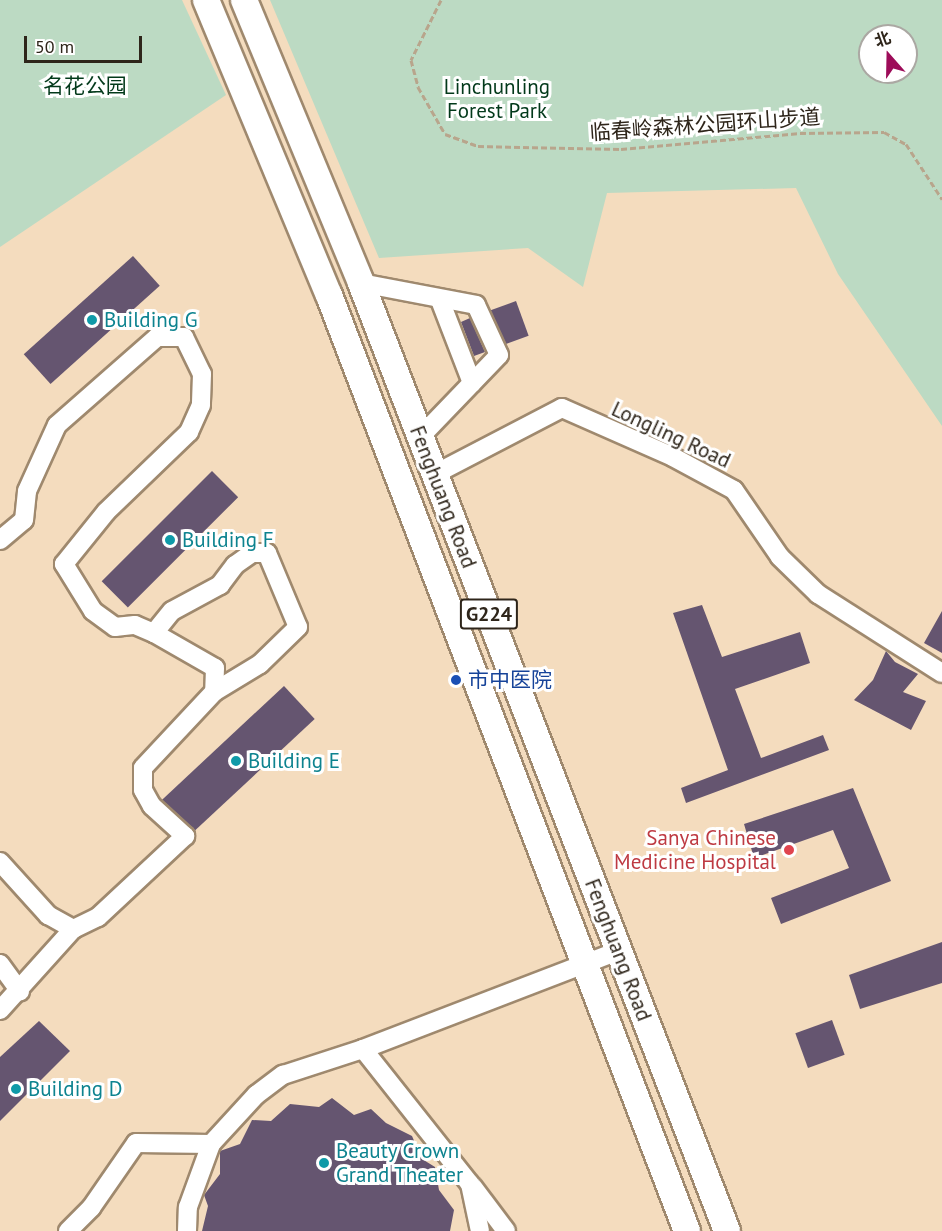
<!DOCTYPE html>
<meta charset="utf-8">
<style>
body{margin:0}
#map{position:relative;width:942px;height:1231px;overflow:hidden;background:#f4dcbe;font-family:"PT Sans","Noto Sans SC",sans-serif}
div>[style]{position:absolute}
.green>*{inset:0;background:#bcdac3}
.building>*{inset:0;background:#655570;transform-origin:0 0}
.path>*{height:3px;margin-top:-1.5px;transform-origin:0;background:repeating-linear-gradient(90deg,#b8a58c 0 6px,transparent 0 9px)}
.roads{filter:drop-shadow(2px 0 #9f896e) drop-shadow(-2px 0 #9f896e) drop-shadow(0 2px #9f896e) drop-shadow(0 -2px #9f896e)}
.minor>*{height:18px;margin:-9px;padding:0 9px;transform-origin:9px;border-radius:9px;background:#fff}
.highway>*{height:26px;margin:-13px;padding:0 13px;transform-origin:13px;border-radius:13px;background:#fff}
.dots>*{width:16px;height:16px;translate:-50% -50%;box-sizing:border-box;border:3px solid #fff;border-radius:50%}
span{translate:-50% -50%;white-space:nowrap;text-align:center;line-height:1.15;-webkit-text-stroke:6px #fff;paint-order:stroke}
.shield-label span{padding:2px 4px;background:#fff;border:2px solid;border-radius:4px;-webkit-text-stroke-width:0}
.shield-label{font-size:20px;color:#2e251a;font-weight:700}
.park-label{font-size:21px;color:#02391a}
.street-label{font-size:21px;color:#2e251a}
.culture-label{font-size:21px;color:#0d838f}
.left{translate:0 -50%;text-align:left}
.transit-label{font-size:21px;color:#164399}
.health-label{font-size:21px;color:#be3a42}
.right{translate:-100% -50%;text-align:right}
.north{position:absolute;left:858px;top:24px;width:60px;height:60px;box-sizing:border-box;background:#fff;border:2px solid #aba8a3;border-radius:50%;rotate:340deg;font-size:16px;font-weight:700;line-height:24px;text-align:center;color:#2e251a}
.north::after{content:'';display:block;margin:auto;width:21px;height:27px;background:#9d0c59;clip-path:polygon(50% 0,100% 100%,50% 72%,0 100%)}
.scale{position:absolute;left:24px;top:36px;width:118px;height:27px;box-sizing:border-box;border:3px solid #2e251a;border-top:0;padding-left:8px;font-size:18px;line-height:21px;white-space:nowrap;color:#2e251a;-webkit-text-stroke:4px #fff;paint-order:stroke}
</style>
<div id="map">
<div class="green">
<div style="clip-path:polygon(0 0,182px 0,226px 95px,0 247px)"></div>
<div style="clip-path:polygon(evenodd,270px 0,942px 0,942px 426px,838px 274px,796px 188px,607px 193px,583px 287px,528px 248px,379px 258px,270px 0,870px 36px,906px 36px,906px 72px,870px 72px,870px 36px)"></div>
</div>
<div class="building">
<div style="left:133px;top:256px;width:40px;height:147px;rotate:48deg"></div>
<div style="left:516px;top:301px;width:37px;height:27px;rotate:70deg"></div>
<div style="clip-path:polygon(470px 318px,485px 352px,474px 356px,461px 322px)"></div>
<div style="left:212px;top:471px;width:37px;height:156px;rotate:45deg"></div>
<div style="clip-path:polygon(702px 605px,722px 657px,800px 632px,810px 663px,735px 689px,761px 758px,823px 735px,829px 750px,686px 803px,681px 788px,728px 770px,673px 613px)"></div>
<div style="clip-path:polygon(942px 611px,942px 653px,924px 643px)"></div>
<div style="clip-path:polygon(886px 651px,895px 662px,918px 674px,903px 692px,926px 701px,911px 730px,854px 700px,873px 680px)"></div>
<div style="left:284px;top:686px;width:45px;height:167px;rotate:47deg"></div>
<div style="clip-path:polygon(853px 788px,891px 881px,781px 924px,771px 898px,849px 868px,833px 830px,754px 858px,744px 824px)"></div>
<div style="clip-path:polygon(942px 942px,942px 983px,860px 1009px,849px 975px)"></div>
<div style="left:832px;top:1020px;width:37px;height:39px;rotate:70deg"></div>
<div style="clip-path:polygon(39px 1021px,70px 1051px,0 1121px,0 1057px)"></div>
<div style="clip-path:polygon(332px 1098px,354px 1115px,371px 1109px,386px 1123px,412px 1136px,422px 1159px,435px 1167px,439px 1190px,454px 1210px,450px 1231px,202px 1231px,208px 1206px,204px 1195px,220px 1174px,220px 1151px,240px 1144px,252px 1120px,271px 1121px,290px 1104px,319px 1107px)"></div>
</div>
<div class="path">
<div style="left:441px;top:0;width:67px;rotate:116.6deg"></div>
<div style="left:411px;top:60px;width:28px;rotate:75deg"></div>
<div style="left:418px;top:87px;width:54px;rotate:60.1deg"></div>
<div style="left:445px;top:134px;width:35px;rotate:20deg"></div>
<div style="left:478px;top:146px;width:143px;rotate:1.2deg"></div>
<div style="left:621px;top:149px;width:180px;rotate:-5.1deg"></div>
<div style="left:800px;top:133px;width:84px;rotate:-0.7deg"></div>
<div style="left:884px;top:132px;width:25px;rotate:29deg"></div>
<div style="left:906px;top:144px;width:66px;rotate:56.8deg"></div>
</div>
<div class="roads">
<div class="minor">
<div style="left:361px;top:283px;width:117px;rotate:10.8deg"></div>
<div style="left:476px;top:305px;width:55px;rotate:65.3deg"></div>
<div style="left:499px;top:355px;width:114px;rotate:133.9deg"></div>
<div style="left:440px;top:300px;width:89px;rotate:68.9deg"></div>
<div style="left:435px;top:474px;width:143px;rotate:-27.5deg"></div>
<div style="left:562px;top:408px;width:121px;rotate:23.8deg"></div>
<div style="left:673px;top:457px;width:69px;rotate:28.4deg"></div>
<div style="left:734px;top:490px;width:81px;rotate:55.5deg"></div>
<div style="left:780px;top:557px;width:53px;rotate:44.2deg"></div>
<div style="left:818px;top:594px;width:147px;rotate:32.5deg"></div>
<div style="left:0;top:540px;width:31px;rotate:-40deg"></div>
<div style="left:24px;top:520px;width:29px;rotate:-84deg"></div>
<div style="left:27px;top:491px;width:72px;rotate:-65.6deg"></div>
<div style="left:57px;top:425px;width:133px;rotate:-41.3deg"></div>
<div style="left:157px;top:337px;width:27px"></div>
<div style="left:184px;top:337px;width:41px;rotate:64.1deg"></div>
<div style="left:202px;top:374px;width:31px;rotate:92deg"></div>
<div style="left:201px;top:405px;width:30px;rotate:114deg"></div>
<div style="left:189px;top:432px;width:115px;rotate:136.1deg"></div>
<div style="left:106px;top:512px;width:67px;rotate:128.9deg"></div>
<div style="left:64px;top:564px;width:55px;rotate:58.3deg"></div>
<div style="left:93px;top:611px;width:27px;rotate:36deg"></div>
<div style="left:115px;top:627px;width:20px;rotate:-6deg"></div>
<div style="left:135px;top:625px;width:21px;rotate:23deg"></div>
<div style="left:154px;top:633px;width:70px;rotate:29.8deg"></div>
<div style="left:215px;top:668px;width:24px;rotate:92deg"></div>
<div style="left:214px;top:692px;width:104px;rotate:133.1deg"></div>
<div style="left:143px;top:768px;width:22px;rotate:90deg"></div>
<div style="left:143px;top:790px;width:18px;rotate:61deg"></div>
<div style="left:152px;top:806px;width:45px;rotate:42.3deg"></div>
<div style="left:185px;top:836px;width:119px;rotate:137deg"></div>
<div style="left:98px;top:917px;width:28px;rotate:154deg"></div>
<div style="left:154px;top:633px;width:28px;rotate:-51deg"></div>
<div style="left:172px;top:611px;width:55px;rotate:-28.4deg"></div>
<div style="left:220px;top:585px;width:25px;rotate:-53deg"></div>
<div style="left:235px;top:565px;width:21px;rotate:-35deg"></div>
<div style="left:252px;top:553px;width:15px"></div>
<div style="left:267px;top:553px;width:80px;rotate:67.3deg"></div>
<div style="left:298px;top:627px;width:53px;rotate:135.8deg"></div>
<div style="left:260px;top:664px;width:54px;rotate:148.7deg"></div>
<div style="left:0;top:862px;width:72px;rotate:47.8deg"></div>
<div style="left:48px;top:915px;width:29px;rotate:29deg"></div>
<div style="left:73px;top:929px;width:109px;rotate:132deg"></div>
<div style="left:0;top:964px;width:34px;rotate:54deg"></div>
<div style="left:363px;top:1049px;width:273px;rotate:-21deg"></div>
<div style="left:473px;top:1187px;width:55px;rotate:53.1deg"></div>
<div style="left:68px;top:1231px;width:33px;rotate:-45deg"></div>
<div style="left:91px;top:1208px;width:79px;rotate:-55.3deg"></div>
<div style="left:136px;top:1143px;width:75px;rotate:0.8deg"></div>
<div style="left:187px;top:1231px;width:24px;rotate:-88deg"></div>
<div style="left:188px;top:1207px;width:67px;rotate:-69.9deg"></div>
<div style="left:211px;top:1144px;width:67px;rotate:-47.4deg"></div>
<div style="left:256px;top:1095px;width:34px;rotate:-37deg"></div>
<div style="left:283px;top:1075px;width:84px;rotate:-18deg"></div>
<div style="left:363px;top:1049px;width:172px;rotate:51.6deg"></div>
<div style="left:470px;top:1184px;width:48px;rotate:78deg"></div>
</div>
<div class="highway">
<div style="left:206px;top:0;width:320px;rotate:67.4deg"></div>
<div style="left:329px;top:295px;width:1002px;rotate:69.07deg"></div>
<div style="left:244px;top:0;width:306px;rotate:67.5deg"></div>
<div style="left:361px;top:283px;width:1016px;rotate:68.89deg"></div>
</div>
</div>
<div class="dots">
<div style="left:92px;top:320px;background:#0f9aa8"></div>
<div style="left:170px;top:540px;background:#0f9aa8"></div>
<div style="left:456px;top:680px;background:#1a4fb4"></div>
<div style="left:236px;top:761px;background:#0f9aa8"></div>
<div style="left:789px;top:850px;background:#e0444e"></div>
<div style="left:16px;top:1089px;background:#0f9aa8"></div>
<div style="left:324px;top:1163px;background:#0f9aa8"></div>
</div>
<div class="shield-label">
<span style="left:489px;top:614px">G224</span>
</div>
<div class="park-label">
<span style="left:85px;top:86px">名花公园</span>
<span style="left:497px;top:99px">Linchunling<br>Forest Park</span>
</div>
<div class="street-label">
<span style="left:705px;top:125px;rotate:-4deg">临春岭森林公园环山步道</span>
<span style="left:671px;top:435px;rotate:25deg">Longling Road</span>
<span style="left:443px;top:497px;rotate:69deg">Fenghuang Road</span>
<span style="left:618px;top:950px;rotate:69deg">Fenghuang Road</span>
</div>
<div class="culture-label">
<span class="left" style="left:104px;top:320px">Building G</span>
<span class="left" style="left:182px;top:540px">Building F</span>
<span class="left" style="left:248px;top:761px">Building E</span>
<span class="left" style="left:28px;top:1089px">Building D</span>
<span class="left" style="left:336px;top:1163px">Beauty Crown<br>Grand Theater</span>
</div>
<div class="transit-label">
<span class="left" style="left:468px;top:680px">市中医院</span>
</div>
<div class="health-label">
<span class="right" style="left:776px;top:850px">Sanya Chinese<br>Medicine Hospital</span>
</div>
<div class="north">北</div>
<div class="scale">50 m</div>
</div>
